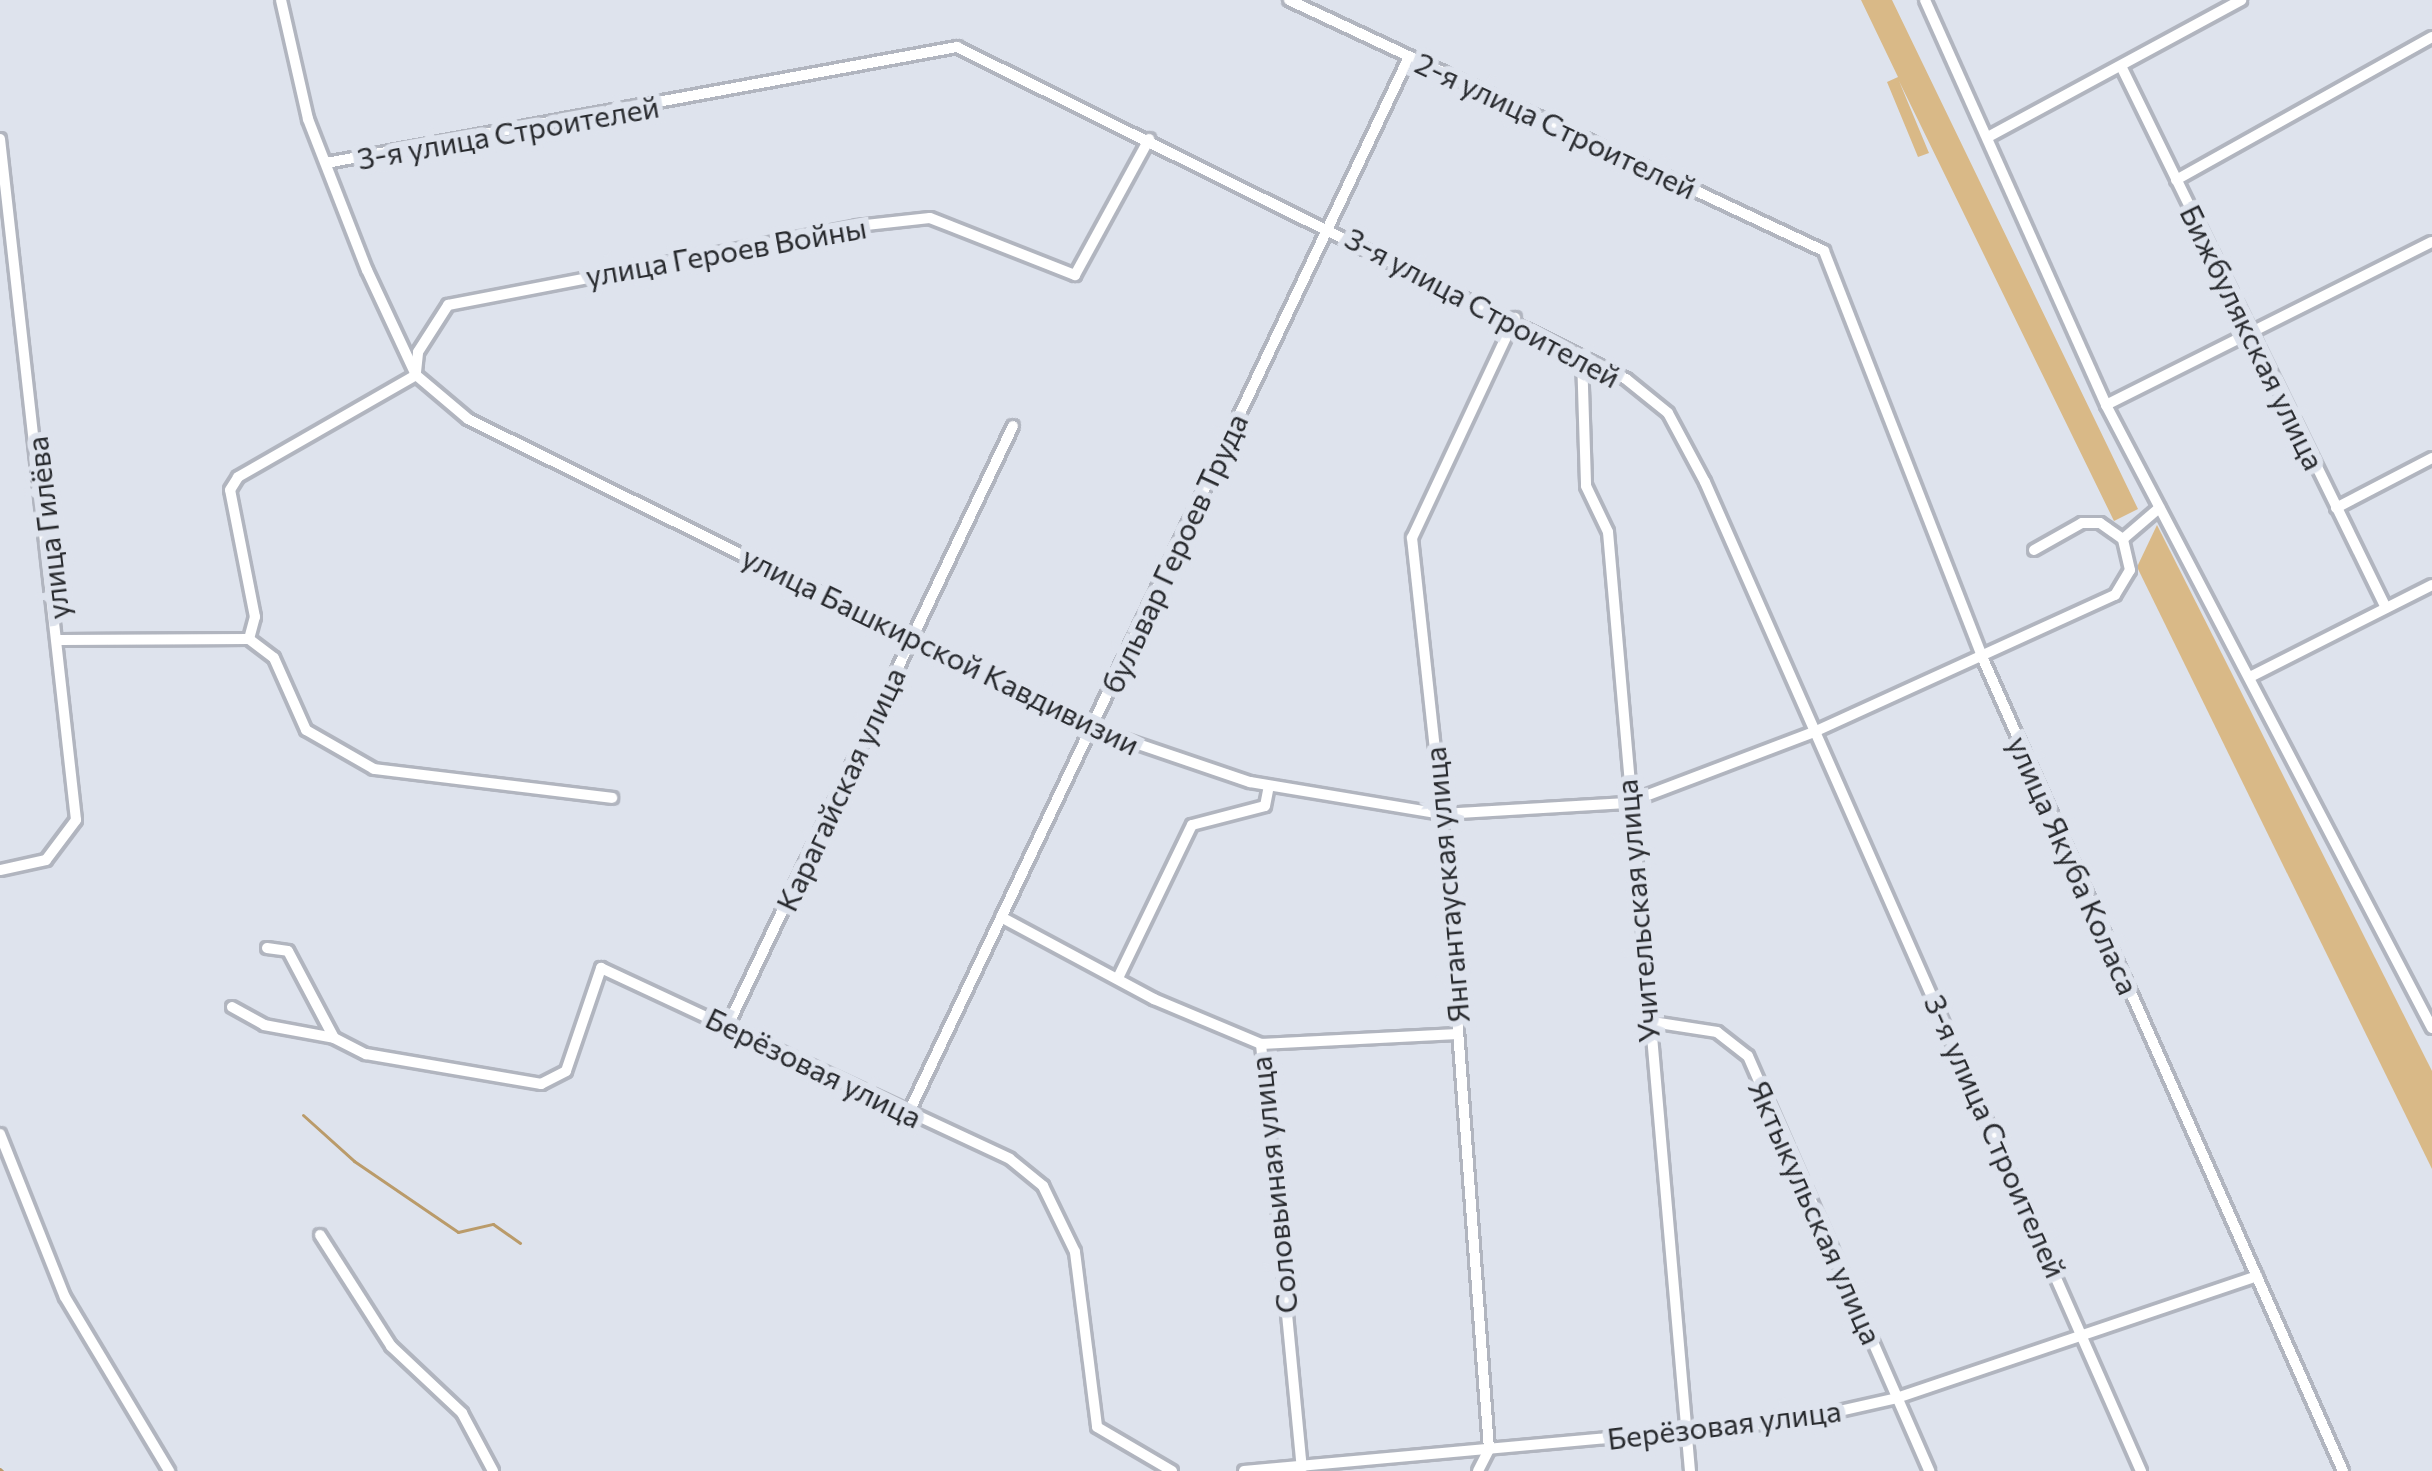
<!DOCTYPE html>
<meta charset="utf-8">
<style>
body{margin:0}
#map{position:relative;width:2432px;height:1471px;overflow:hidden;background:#dee3ed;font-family:Commissioner,sans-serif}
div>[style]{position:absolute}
.green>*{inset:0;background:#d9b987}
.stream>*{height:3px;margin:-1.5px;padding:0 1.5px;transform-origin:1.5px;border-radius:1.5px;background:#ba9b6a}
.roads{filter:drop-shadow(3px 0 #b1b5bf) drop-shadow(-3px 0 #b1b5bf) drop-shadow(0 3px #b1b5bf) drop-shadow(0 -3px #b1b5bf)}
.minor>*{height:10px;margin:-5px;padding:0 5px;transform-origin:5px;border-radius:5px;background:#fff}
span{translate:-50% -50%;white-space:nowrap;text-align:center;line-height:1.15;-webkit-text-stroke:12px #dee3ed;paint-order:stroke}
.street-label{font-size:30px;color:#292b2f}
</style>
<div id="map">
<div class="green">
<div style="clip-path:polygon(1861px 0,1892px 0,2138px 509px,2114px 521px,1899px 81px,1929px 153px,1918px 157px,1887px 82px,1898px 77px)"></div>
<div style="clip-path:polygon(2157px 525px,2432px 1071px,2432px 1169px,2137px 567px)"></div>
</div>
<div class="stream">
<div style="left:303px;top:1115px;width:69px;rotate:42deg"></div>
<div style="left:354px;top:1161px;width:126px;rotate:34.3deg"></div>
<div style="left:458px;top:1232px;width:36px;rotate:-13deg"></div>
<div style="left:493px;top:1224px;width:33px;rotate:35deg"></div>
<div style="left:0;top:1469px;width:3px;rotate:45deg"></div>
</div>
<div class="roads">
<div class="minor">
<div style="left:281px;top:0;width:122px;rotate:77.2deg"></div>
<div style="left:308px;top:119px;width:162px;rotate:68.7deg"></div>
<div style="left:367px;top:270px;width:116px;rotate:65deg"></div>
<div style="left:416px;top:375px;width:68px;rotate:40.2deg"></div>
<div style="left:468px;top:419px;width:695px;rotate:26.38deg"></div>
<div style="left:1091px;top:728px;width:168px;rotate:18.8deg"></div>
<div style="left:1250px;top:782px;width:195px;rotate:9.5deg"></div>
<div style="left:1442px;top:814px;width:185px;rotate:-3.4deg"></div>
<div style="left:1627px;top:803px;width:200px;rotate:-20.8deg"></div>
<div style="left:1814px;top:732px;width:331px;rotate:-24.5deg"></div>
<div style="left:2115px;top:595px;width:29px;rotate:-59deg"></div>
<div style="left:2130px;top:570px;width:32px;rotate:-103deg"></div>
<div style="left:2123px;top:539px;width:48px;rotate:-40.7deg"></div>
<div style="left:1289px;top:0;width:591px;rotate:25.13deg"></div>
<div style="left:1824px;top:251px;width:438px;rotate:68.7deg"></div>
<div style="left:1983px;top:659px;width:888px;rotate:66.09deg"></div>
<div style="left:1925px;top:0;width:444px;rotate:65.9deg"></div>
<div style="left:2106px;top:405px;width:703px;rotate:62.38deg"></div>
<div style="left:2121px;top:66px;width:603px;rotate:63.94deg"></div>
<div style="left:1988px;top:137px;width:288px;rotate:-28.4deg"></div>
<div style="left:0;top:139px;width:685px;rotate:83.63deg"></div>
<div style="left:76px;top:820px;width:50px;rotate:126.9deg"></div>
<div style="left:46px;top:860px;width:47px;rotate:167.7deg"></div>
<div style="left:326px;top:163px;width:642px;rotate:-10.42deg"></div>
<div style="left:957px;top:47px;width:747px;rotate:26.39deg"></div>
<div style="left:1626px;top:379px;width:54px;rotate:39deg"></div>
<div style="left:1668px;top:413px;width:78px;rotate:61.8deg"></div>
<div style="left:1705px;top:482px;width:1081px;rotate:66.21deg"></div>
<div style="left:2176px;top:180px;width:293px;rotate:-29.2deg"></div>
<div style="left:1582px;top:356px;width:130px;rotate:88.2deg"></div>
<div style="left:1586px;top:486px;width:51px;rotate:64.4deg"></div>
<div style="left:1608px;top:532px;width:943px;rotate:85.01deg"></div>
<div style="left:416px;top:372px;width:20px;rotate:-84deg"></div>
<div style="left:418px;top:352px;width:56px;rotate:-57.4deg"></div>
<div style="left:448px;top:305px;width:417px;rotate:-10.9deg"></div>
<div style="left:857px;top:226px;width:73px;rotate:-6.3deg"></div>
<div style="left:930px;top:218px;width:156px;rotate:21.5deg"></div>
<div style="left:1075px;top:275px;width:155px;rotate:-61.4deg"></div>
<div style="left:2106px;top:405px;width:364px;rotate:-26.6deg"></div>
<div style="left:2336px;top:508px;width:108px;rotate:-27.5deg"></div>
<div style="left:2034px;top:550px;width:55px;rotate:-29.4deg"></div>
<div style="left:2082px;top:523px;width:18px"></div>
<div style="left:2100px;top:523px;width:28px;rotate:35deg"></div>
<div style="left:249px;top:639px;width:23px;rotate:-75deg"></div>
<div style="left:255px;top:617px;width:129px;rotate:-101.1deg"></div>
<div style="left:230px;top:490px;width:15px;rotate:-58deg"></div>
<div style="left:238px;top:477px;width:205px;rotate:-29.8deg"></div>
<div style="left:60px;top:640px;width:189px;rotate:-0.3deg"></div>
<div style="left:249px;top:639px;width:31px;rotate:37deg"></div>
<div style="left:274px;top:658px;width:79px;rotate:66deg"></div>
<div style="left:306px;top:730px;width:78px;rotate:29.8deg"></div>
<div style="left:374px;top:769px;width:240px;rotate:6.9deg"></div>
<div style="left:2250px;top:677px;width:204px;rotate:-26.8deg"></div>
<div style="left:1001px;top:917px;width:174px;rotate:28.2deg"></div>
<div style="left:1154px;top:999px;width:116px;rotate:22.8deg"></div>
<div style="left:1261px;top:1044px;width:426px;rotate:84.5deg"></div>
<div style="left:267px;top:948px;width:21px;rotate:8deg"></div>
<div style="left:288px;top:951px;width:98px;rotate:62.1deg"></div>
<div style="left:334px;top:1038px;width:36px;rotate:27deg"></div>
<div style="left:366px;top:1054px;width:178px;rotate:9.7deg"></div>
<div style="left:541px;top:1084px;width:28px;rotate:-27deg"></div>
<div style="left:566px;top:1071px;width:109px;rotate:-71.2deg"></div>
<div style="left:601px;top:968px;width:451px;rotate:25deg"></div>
<div style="left:1010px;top:1159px;width:43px;rotate:39.3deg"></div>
<div style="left:1043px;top:1186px;width:73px;rotate:64.1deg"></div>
<div style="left:1075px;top:1252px;width:176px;rotate:82.8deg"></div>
<div style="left:1097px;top:1427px;width:87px;rotate:30.4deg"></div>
<div style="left:1118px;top:978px;width:170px;rotate:-64.2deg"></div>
<div style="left:1192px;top:825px;width:75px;rotate:-14.6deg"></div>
<div style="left:1265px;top:806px;width:20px;rotate:-79deg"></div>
<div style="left:232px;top:1007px;width:37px;rotate:29deg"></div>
<div style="left:264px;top:1025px;width:71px;rotate:10.5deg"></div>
<div style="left:1646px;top:1021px;width:72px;rotate:8.8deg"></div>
<div style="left:1717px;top:1032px;width:39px;rotate:38deg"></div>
<div style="left:1748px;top:1056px;width:453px;rotate:66.4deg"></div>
<div style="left:729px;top:1023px;width:661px;rotate:-64.56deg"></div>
<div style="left:1261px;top:1044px;width:197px;rotate:-2.9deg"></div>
<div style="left:908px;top:1114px;width:1170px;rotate:-64.64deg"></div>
<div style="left:0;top:1134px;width:175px;rotate:68.3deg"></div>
<div style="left:65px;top:1297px;width:203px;rotate:59.1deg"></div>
<div style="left:320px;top:1235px;width:132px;rotate:57.4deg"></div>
<div style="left:391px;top:1346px;width:98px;rotate:43.3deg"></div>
<div style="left:462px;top:1413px;width:66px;rotate:61.9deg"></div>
<div style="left:1244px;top:1471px;width:553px;rotate:-5.19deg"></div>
<div style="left:1795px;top:1421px;width:105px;rotate:-12.7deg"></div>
<div style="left:1897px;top:1398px;width:380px;rotate:-18.7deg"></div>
<div style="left:1478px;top:1471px;width:25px;rotate:-63deg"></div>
<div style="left:1489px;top:1449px;width:637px;rotate:-94.23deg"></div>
<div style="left:1442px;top:814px;width:278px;rotate:-96.2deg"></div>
<div style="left:1412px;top:538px;width:243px;rotate:-64.9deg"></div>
</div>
</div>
<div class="street-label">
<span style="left:1556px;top:125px;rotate:25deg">2-я улица Строителей</span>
<span style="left:508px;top:132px;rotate:-10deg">3-я улица Строителей</span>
<span style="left:726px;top:251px;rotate:-10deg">улица Героев Войны</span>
<span style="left:1483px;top:307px;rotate:28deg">3-я улица Строителей</span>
<span style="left:2253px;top:337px;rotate:64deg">Бижбулякская улица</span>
<span style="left:47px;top:528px;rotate:-97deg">улица Гилёва</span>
<span style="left:1174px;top:553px;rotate:-65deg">бульвар Героев Труда</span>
<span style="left:941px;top:650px;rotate:26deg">улица Башкирской Кавдивизии</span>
<span style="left:840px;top:789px;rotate:-65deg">Карагайская улица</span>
<span style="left:2074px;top:865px;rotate:66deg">улица Якуба Коласа</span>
<span style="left:1446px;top:885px;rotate:-95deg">Янгантауская улица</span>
<span style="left:1637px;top:911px;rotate:-95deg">Учительская улица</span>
<span style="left:814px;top:1067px;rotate:26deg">Берёзовая улица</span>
<span style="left:1996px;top:1136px;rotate:66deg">3-я улица Строителей</span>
<span style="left:1273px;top:1185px;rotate:-96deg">Соловьиная улица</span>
<span style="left:1816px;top:1212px;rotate:66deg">Яктыкульская улица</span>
<span style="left:1724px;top:1424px;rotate:-7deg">Берёзовая улица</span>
</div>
</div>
